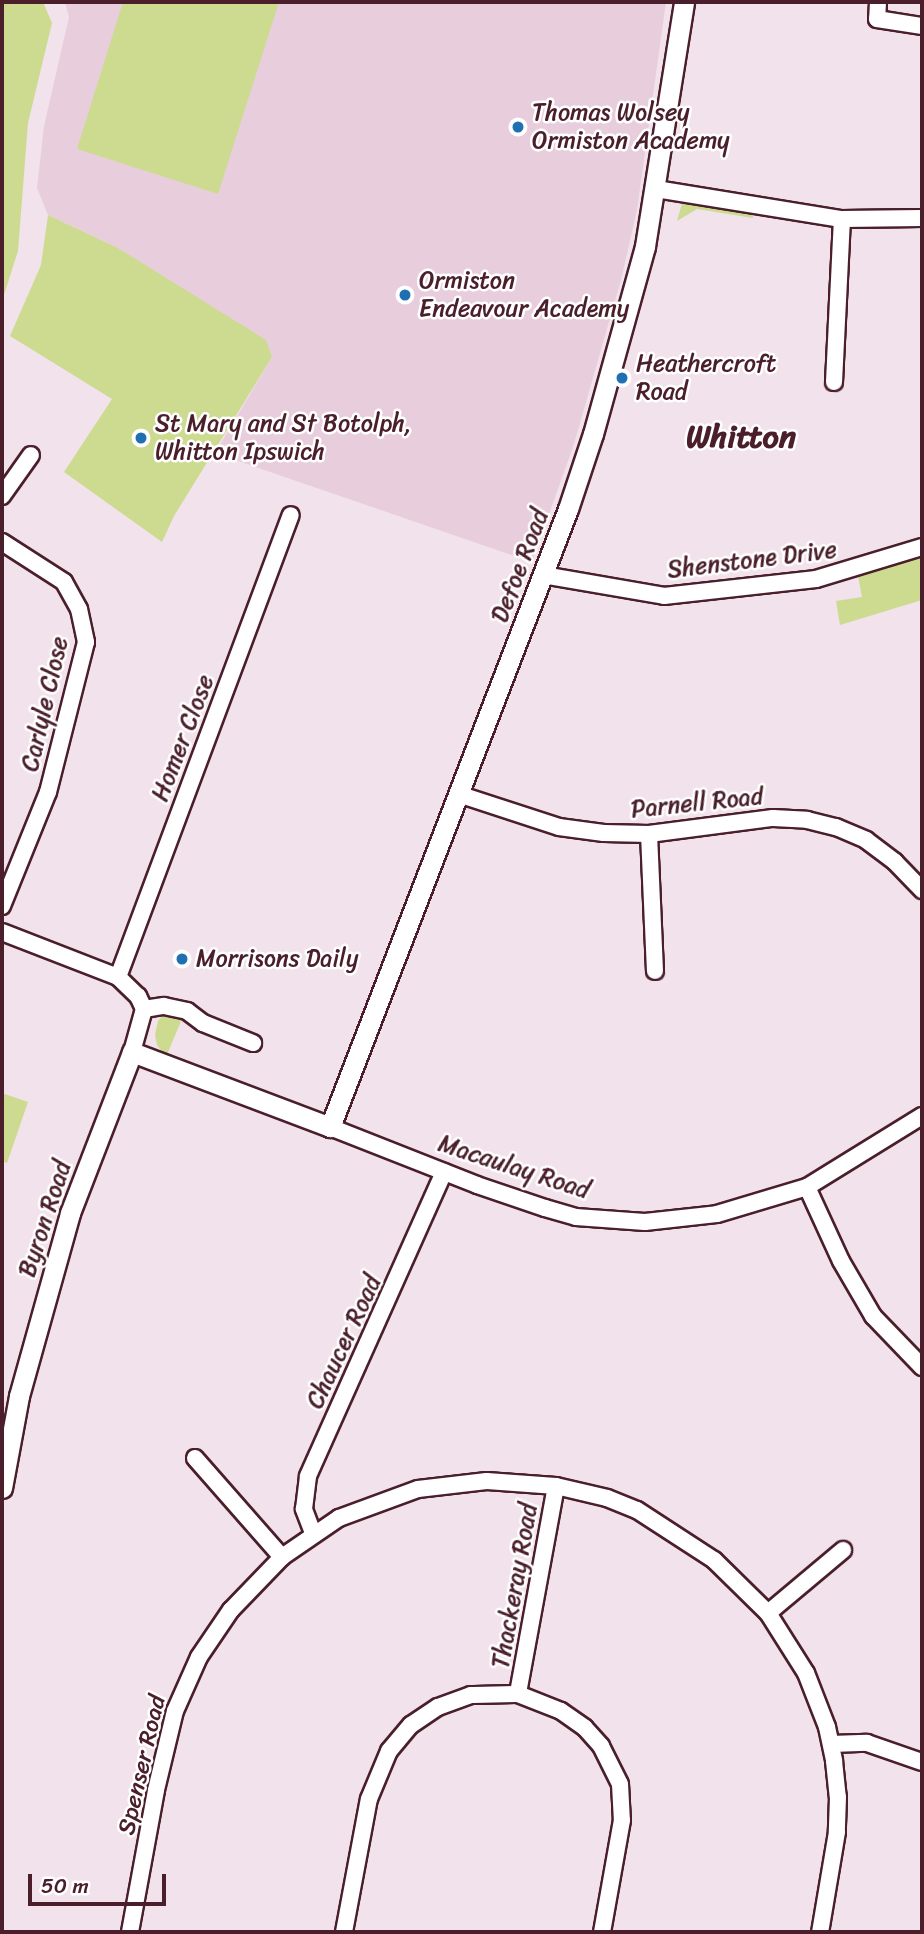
<!DOCTYPE html>
<style>
body{margin:0}
#map{position:relative;width:924px;height:1934px;overflow:hidden;background:#f2e2eb;font-family:Sriracha,sans-serif}
div>[style]{position:absolute}
.built>*{inset:0;background:#e8cedd}
.green>*{inset:0;background:#ccdb8f}
.roads{filter:drop-shadow(2px 0 #4a1f2b) drop-shadow(-2px 0 #4a1f2b) drop-shadow(0 2px #4a1f2b) drop-shadow(0 -2px #4a1f2b)}
.minor>*{height:16px;margin:-8px;padding:0 8px;transform-origin:8px;border-radius:8px;background:#fff}
.tertiary>*{height:19px;margin:-9.5px;padding:0 9.5px;transform-origin:9.5px;border-radius:9.5px;background:#fff}
.dots>*{width:19px;height:19px;translate:-50% -50%;box-sizing:border-box;border:4px solid #fff;border-radius:50%}
span{translate:-50% -50%;white-space:nowrap;text-align:center;line-height:1.15;-webkit-text-stroke:5px #fff;paint-order:stroke}
.poi-label{font-size:24px;color:#4a1f2b}
.left{translate:0 -50%;text-align:left}
.street-label{font-size:24px;color:#4a1f2b}
.district-label{font-size:32px;color:#4a1f2b;font-weight:700}
.frame{position:absolute;inset:0;border:4px solid #4a1f2b;pointer-events:none}
.scale{position:absolute;left:28px;top:1874px;width:138px;height:32px;box-sizing:border-box;border:4px solid #4a1f2b;border-top:0;padding-left:9px;font-size:21px;line-height:24px;white-space:nowrap;color:#4a1f2b;-webkit-text-stroke:5px #fff;paint-order:stroke}
</style>
<div id="map">
<div class="built">
<div style="clip-path:polygon(65px 2px,666px 2px,637px 210px,621px 280px,574px 444px,532px 562px,215px 453px,272px 357px,118px 248px,48px 215px,37px 188px,44px 126px,69px 17px)"></div>
</div>
<div class="green">
<div style="clip-path:polygon(2px 2px,43px 2px,52px 23px,28px 123px,18px 251px,2px 301px)"></div>
<div style="clip-path:polygon(123px 2px,279px 2px,218px 194px,77px 149px)"></div>
<div style="clip-path:polygon(683px 200px,752px 211px,753px 218px,697px 209px,677px 221px)"></div>
<div style="clip-path:polygon(48px 215px,118px 248px,266px 340px,272px 357px,174px 516px,162px 542px,64px 472px,112px 399px,10px 336px,41px 265px)"></div>
<div style="clip-path:polygon(922px 554px,922px 600px,840px 625px,836px 601px,862px 597px,858px 576px)"></div>
<div style="clip-path:polygon(165px 1013px,184px 1014px,166px 1057px,157px 1045px,155px 1035px,158px 1021px)"></div>
<div style="clip-path:polygon(2px 1093px,28px 1102px,7px 1163px,2px 1161px)"></div>
</div>
<div class="roads">
<div class="minor">
<div style="left:878px;top:2px;width:17px;rotate:93deg"></div>
<div style="left:877px;top:19px;width:46px;rotate:8.8deg"></div>
<div style="left:656px;top:189px;width:188px;rotate:9.2deg"></div>
<div style="left:842px;top:219px;width:80px;rotate:-0.7deg"></div>
<div style="left:834px;top:382px;width:163px;rotate:-87.2deg"></div>
<div style="left:2px;top:496px;width:50px;rotate:-54.7deg"></div>
<div style="left:2px;top:542px;width:74px;rotate:32.8deg"></div>
<div style="left:64px;top:582px;width:31px;rotate:61deg"></div>
<div style="left:79px;top:609px;width:34px;rotate:78deg"></div>
<div style="left:86px;top:642px;width:155px;rotate:104.2deg"></div>
<div style="left:48px;top:792px;width:123px;rotate:112deg"></div>
<div style="left:543px;top:575px;width:123px;rotate:9.8deg"></div>
<div style="left:664px;top:596px;width:153px;rotate:-6.4deg"></div>
<div style="left:816px;top:579px;width:111px;rotate:-16.8deg"></div>
<div style="left:458px;top:794px;width:106px;rotate:18.1deg"></div>
<div style="left:559px;top:827px;width:45px;rotate:7.6deg"></div>
<div style="left:604px;top:833px;width:45px;rotate:1.3deg"></div>
<div style="left:649px;top:834px;width:125px;rotate:-7.4deg"></div>
<div style="left:773px;top:818px;width:34px;rotate:3deg"></div>
<div style="left:807px;top:820px;width:30px;rotate:14deg"></div>
<div style="left:836px;top:827px;width:33px;rotate:23deg"></div>
<div style="left:866px;top:840px;width:36px;rotate:37deg"></div>
<div style="left:895px;top:862px;width:39px;rotate:46deg"></div>
<div style="left:649px;top:834px;width:137px;rotate:87.5deg"></div>
<div style="left:2px;top:932px;width:124px;rotate:21.2deg"></div>
<div style="left:118px;top:977px;width:28px;rotate:44deg"></div>
<div style="left:138px;top:996px;width:14px;rotate:65deg"></div>
<div style="left:144px;top:1009px;width:45px;rotate:105.6deg"></div>
<div style="left:118px;top:977px;width:493px;rotate:-69.5deg"></div>
<div style="left:144px;top:1009px;width:20px;rotate:-9deg"></div>
<div style="left:164px;top:1006px;width:24px;rotate:12deg"></div>
<div style="left:187px;top:1011px;width:20px;rotate:37deg"></div>
<div style="left:203px;top:1023px;width:54px;rotate:21.8deg"></div>
<div style="left:330px;top:1127px;width:158px;rotate:21.5deg"></div>
<div style="left:477px;top:1185px;width:72px;rotate:18.7deg"></div>
<div style="left:545px;top:1208px;width:32px;rotate:16deg"></div>
<div style="left:576px;top:1217px;width:69px;rotate:4.1deg"></div>
<div style="left:645px;top:1222px;width:72px;rotate:-6.3deg"></div>
<div style="left:717px;top:1214px;width:94px;rotate:-16.7deg"></div>
<div style="left:807px;top:1187px;width:135px;rotate:-31.7deg"></div>
<div style="left:807px;top:1187px;width:81px;rotate:65.3deg"></div>
<div style="left:841px;top:1261px;width:64px;rotate:59.8deg"></div>
<div style="left:873px;top:1316px;width:71px;rotate:46.1deg"></div>
<div style="left:195px;top:1458px;width:132px;rotate:48.7deg"></div>
<div style="left:556px;top:1486px;width:211px;rotate:100.4deg"></div>
<div style="left:518px;top:1694px;width:46px;rotate:21.6deg"></div>
<div style="left:561px;top:1711px;width:29px;rotate:35deg"></div>
<div style="left:585px;top:1728px;width:24px;rotate:48deg"></div>
<div style="left:601px;top:1746px;width:42px;rotate:63.4deg"></div>
<div style="left:620px;top:1784px;width:36px;rotate:87deg"></div>
<div style="left:622px;top:1820px;width:114px;rotate:100.1deg"></div>
<div style="left:313px;top:1533px;width:26px;rotate:-111deg"></div>
<div style="left:304px;top:1509px;width:33px;rotate:-83deg"></div>
<div style="left:308px;top:1476px;width:333px;rotate:-65.9deg"></div>
<div style="left:768px;top:1613px;width:98px;rotate:-40deg"></div>
<div style="left:831px;top:1744px;width:36px;rotate:-2deg"></div>
<div style="left:867px;top:1743px;width:58px;rotate:19.1deg"></div>
<div style="left:130px;top:1932px;width:144px;rotate:-79.6deg"></div>
<div style="left:156px;top:1790px;width:81px;rotate:-76.5deg"></div>
<div style="left:175px;top:1711px;width:59px;rotate:-66deg"></div>
<div style="left:199px;top:1657px;width:57px;rotate:-55.8deg"></div>
<div style="left:231px;top:1610px;width:74px;rotate:-46.1deg"></div>
<div style="left:282px;top:1557px;width:69px;rotate:-34.4deg"></div>
<div style="left:339px;top:1518px;width:84px;rotate:-20.2deg"></div>
<div style="left:418px;top:1489px;width:69px;rotate:-6.6deg"></div>
<div style="left:487px;top:1481px;width:69px;rotate:4.1deg"></div>
<div style="left:556px;top:1486px;width:52px;rotate:13.2deg"></div>
<div style="left:607px;top:1498px;width:32px;rotate:22deg"></div>
<div style="left:637px;top:1510px;width:92px;rotate:33deg"></div>
<div style="left:714px;top:1560px;width:76px;rotate:44.5deg"></div>
<div style="left:768px;top:1613px;width:71px;rotate:57.7deg"></div>
<div style="left:806px;top:1673px;width:58px;rotate:68.7deg"></div>
<div style="left:827px;top:1727px;width:35px;rotate:78deg"></div>
<div style="left:834px;top:1761px;width:36px;rotate:84deg"></div>
<div style="left:838px;top:1797px;width:35px;rotate:92deg"></div>
<div style="left:837px;top:1832px;width:101px;rotate:99.6deg"></div>
<div style="left:344px;top:1932px;width:135px;rotate:-79.4deg"></div>
<div style="left:369px;top:1799px;width:52px;rotate:-67.4deg"></div>
<div style="left:389px;top:1751px;width:34px;rotate:-50deg"></div>
<div style="left:411px;top:1725px;width:32px;rotate:-34deg"></div>
<div style="left:438px;top:1707px;width:35px;rotate:-20deg"></div>
<div style="left:471px;top:1695px;width:47px;rotate:-1.2deg"></div>
</div>
<div class="tertiary">
<div style="left:2px;top:1488px;width:94px;rotate:-79.5deg"></div>
<div style="left:19px;top:1396px;width:190px;rotate:-74.4deg"></div>
<div style="left:70px;top:1213px;width:173px;rotate:-68.9deg"></div>
<div style="left:132px;top:1052px;width:212px;rotate:20.7deg"></div>
<div style="left:330px;top:1127px;width:662px;rotate:-68.94deg"></div>
<div style="left:568px;top:509px;width:79px;rotate:-71.6deg"></div>
<div style="left:593px;top:434px;width:195px;rotate:-74.5deg"></div>
<div style="left:645px;top:246px;width:247px;rotate:-80.9deg"></div>
</div>
</div>
<div class="dots">
<div style="left:518px;top:127px;background:#1f6fb2"></div>
<div style="left:405px;top:295px;background:#1f6fb2"></div>
<div style="left:622px;top:378px;background:#1f6fb2"></div>
<div style="left:141px;top:438px;background:#1f6fb2"></div>
<div style="left:182px;top:959px;background:#1f6fb2"></div>
</div>
<div class="poi-label">
<span class="left" style="left:532px;top:127px">Thomas Wolsey<br>Ormiston Academy</span>
<span class="left" style="left:419px;top:295px">Ormiston<br>Endeavour Academy</span>
<span class="left" style="left:636px;top:378px">Heathercroft<br>Road</span>
<span class="left" style="left:155px;top:438px">St Mary and St Botolph,<br>Whitton Ipswich</span>
<span class="left" style="left:196px;top:959px">Morrisons Daily</span>
</div>
<div class="street-label">
<span style="left:752px;top:560px;rotate:-7deg">Shenstone Drive</span>
<span style="left:520px;top:566px;rotate:-69deg">Defoe Road</span>
<span style="left:45px;top:704px;rotate:-77deg">Carlyle Close</span>
<span style="left:183px;top:738px;rotate:-69deg">Homer Close</span>
<span style="left:697px;top:803px;rotate:-6deg">Parnell Road</span>
<span style="left:514px;top:1167px;rotate:18deg">Macaulay Road</span>
<span style="left:45px;top:1219px;rotate:-72deg">Byron Road</span>
<span style="left:344px;top:1342px;rotate:-65deg">Chaucer Road</span>
<span style="left:515px;top:1586px;rotate:-80deg">Thackeray Road</span>
<span style="left:142px;top:1765px;rotate:-77deg">Spenser Road</span>
</div>
<div class="district-label">
<span style="left:741px;top:437px">Whitton</span>
</div>
<div class="frame"></div>
<div class="scale">50 m</div>
</div>
